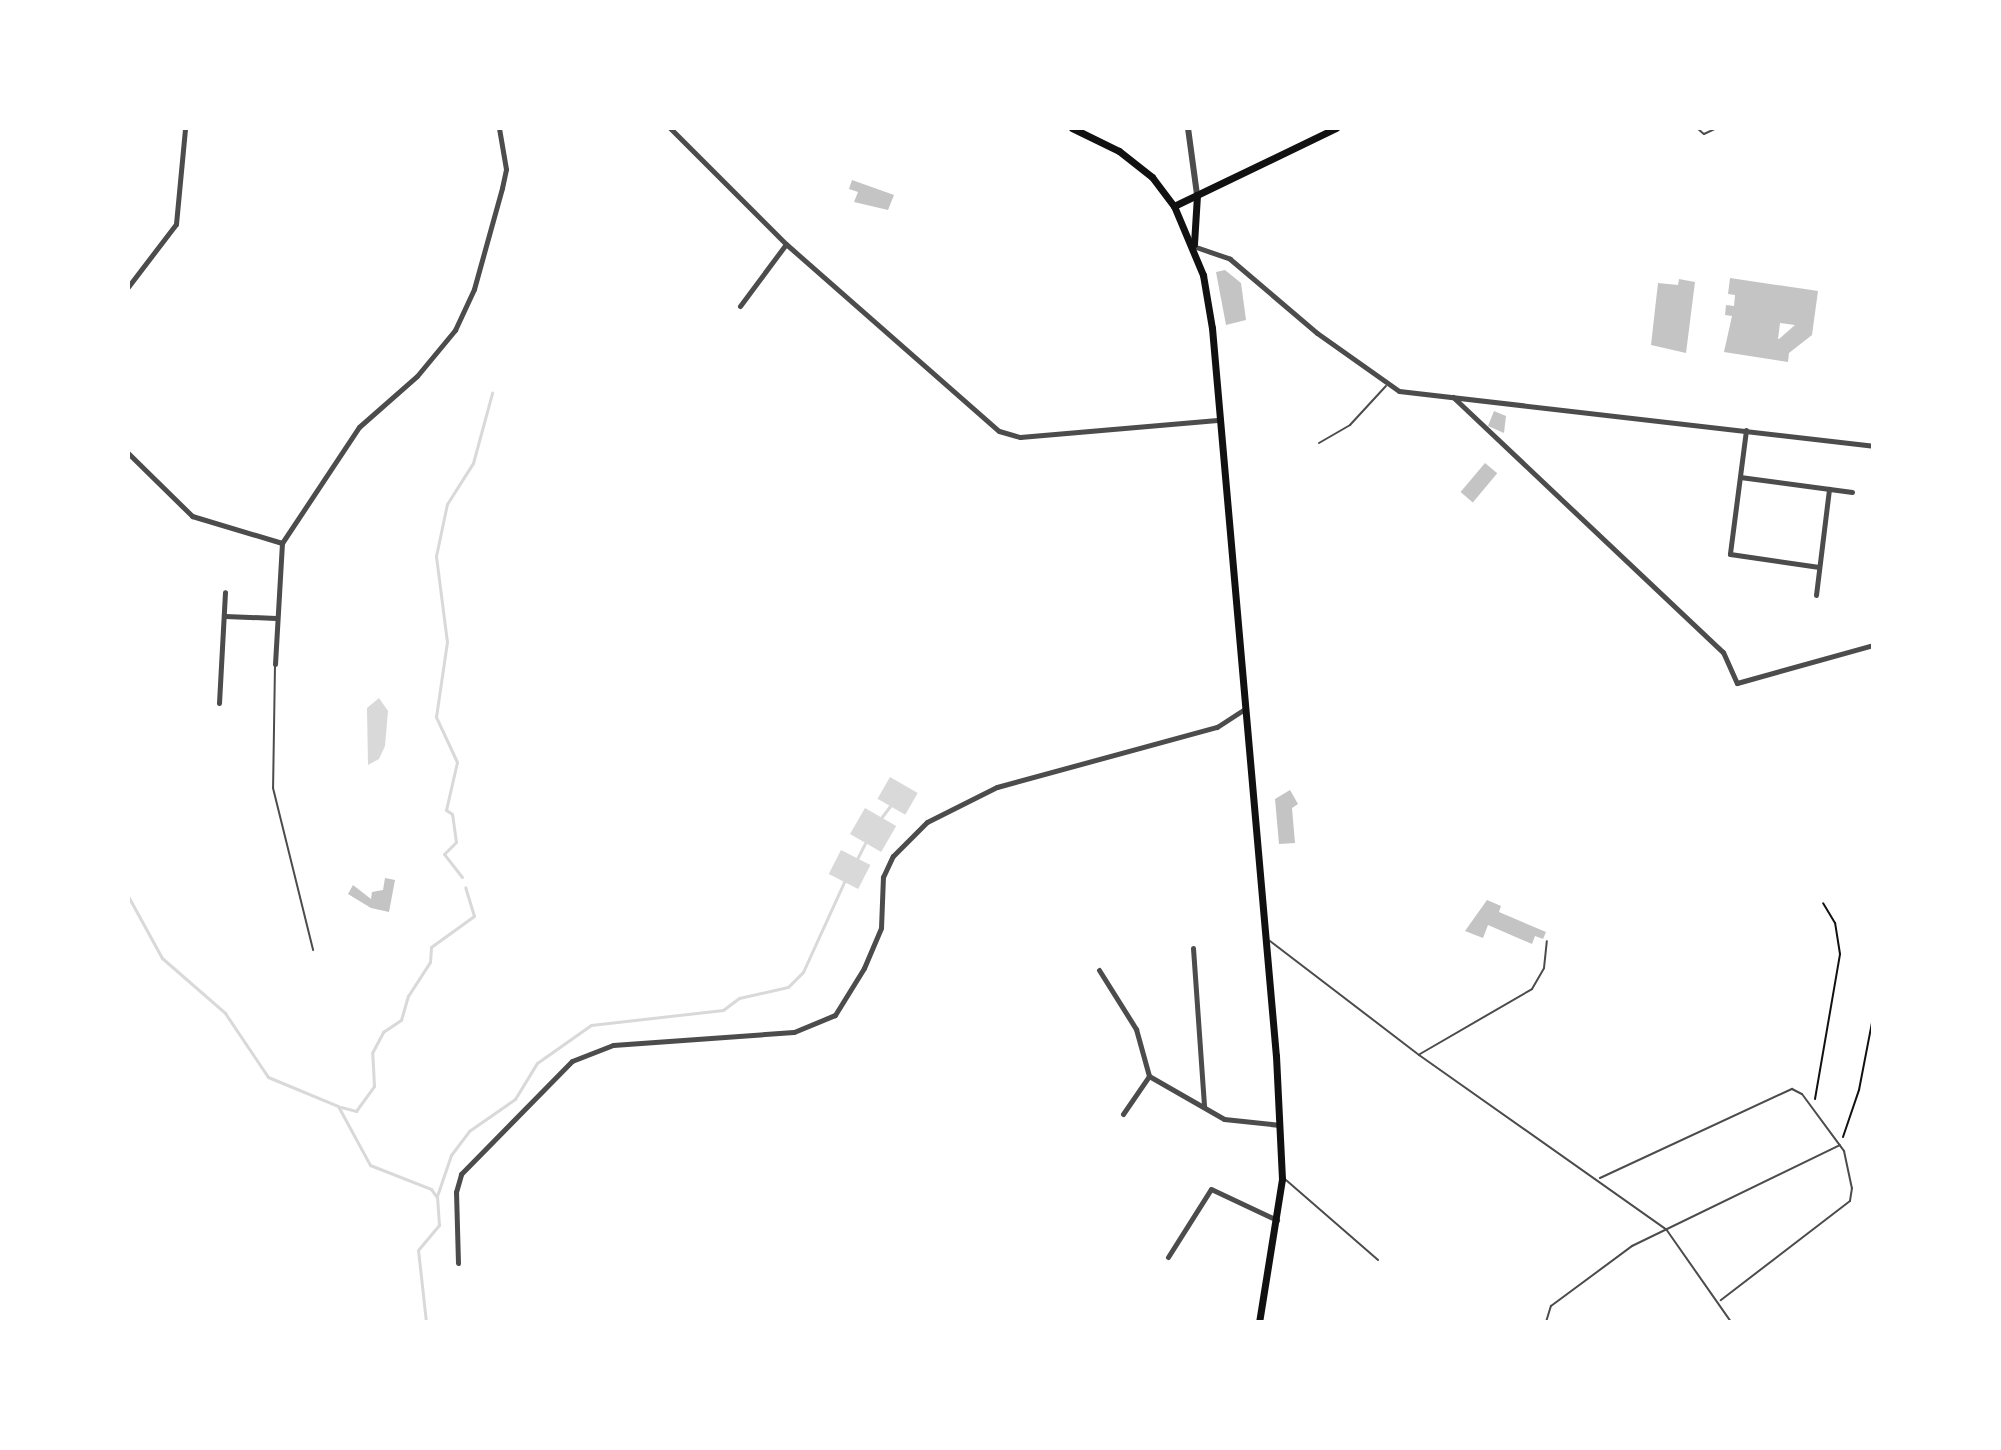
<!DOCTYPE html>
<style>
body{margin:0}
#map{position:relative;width:2001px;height:1450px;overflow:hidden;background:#fff;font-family:Roboto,sans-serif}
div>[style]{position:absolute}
.water>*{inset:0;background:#d9d9d9;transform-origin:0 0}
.stream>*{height:3px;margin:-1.5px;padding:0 1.5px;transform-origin:1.5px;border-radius:1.5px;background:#d9d9d9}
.building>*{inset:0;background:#c4c4c4;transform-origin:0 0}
.path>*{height:2px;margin:-1px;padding:0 1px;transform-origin:1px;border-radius:1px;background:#111}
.service>*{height:2px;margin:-1px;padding:0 1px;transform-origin:1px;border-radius:1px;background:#4c4c4c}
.minor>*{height:5px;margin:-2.5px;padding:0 2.5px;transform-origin:2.5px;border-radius:2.5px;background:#4c4c4c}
.tertiary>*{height:6px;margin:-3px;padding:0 3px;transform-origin:3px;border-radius:3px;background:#4c4c4c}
.secondary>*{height:7px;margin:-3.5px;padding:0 3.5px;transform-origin:3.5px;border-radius:3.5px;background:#111}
.primary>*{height:7px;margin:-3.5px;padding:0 3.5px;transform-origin:3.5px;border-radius:3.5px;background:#111}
span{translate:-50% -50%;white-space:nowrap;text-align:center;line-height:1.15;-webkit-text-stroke:8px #fff;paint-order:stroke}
.frame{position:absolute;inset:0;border:130px solid #fff;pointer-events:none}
</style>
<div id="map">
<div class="water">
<div style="clip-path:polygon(379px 698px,388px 711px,385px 746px,379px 759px,368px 765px,367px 708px)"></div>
<div style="left:890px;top:777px;width:32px;height:25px;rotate:30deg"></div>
<div style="left:865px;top:808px;width:36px;height:30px;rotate:30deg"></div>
<div style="left:841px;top:850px;width:33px;height:27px;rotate:27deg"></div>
</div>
<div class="stream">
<div style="left:881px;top:818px;width:15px;rotate:-53deg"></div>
<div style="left:857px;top:859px;width:20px;rotate:-63deg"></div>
<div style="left:462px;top:877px;width:29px;rotate:-128deg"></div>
<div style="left:444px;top:854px;width:17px;rotate:-45deg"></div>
<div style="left:456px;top:842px;width:28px;rotate:-98deg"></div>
<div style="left:452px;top:814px;width:7px;rotate:-146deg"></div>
<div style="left:446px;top:810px;width:49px;rotate:-77.1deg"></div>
<div style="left:457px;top:762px;width:50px;rotate:-115deg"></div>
<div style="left:436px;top:717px;width:76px;rotate:-81.7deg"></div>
<div style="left:447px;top:642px;width:87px;rotate:-97.3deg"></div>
<div style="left:436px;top:556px;width:53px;rotate:-78.1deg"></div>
<div style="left:447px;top:504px;width:49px;rotate:-57.6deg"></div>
<div style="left:473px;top:463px;width:73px;rotate:-74.8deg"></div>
<div style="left:128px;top:896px;width:71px;rotate:61.3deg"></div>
<div style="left:162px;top:958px;width:84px;rotate:41.1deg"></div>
<div style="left:225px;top:1013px;width:77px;rotate:56.1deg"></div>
<div style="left:268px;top:1077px;width:76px;rotate:22.5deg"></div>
<div style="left:338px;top:1106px;width:67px;rotate:61.5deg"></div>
<div style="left:370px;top:1165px;width:66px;rotate:21.5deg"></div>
<div style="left:431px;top:1189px;width:9px;rotate:54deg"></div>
<div style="left:341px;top:1107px;width:16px;rotate:15deg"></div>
<div style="left:356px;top:1111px;width:31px;rotate:-54deg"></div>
<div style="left:374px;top:1086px;width:33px;rotate:-93deg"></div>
<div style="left:372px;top:1053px;width:24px;rotate:-62deg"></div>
<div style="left:383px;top:1032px;width:22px;rotate:-34deg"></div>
<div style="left:401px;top:1020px;width:25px;rotate:-74deg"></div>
<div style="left:408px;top:996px;width:40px;rotate:-57.1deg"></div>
<div style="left:430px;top:962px;width:15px;rotate:-86deg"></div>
<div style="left:431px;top:947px;width:53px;rotate:-35.8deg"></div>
<div style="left:474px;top:916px;width:30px;rotate:-107deg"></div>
<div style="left:426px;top:1322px;width:72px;rotate:-96.3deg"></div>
<div style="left:418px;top:1250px;width:33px;rotate:-50deg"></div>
<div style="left:439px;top:1225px;width:29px;rotate:-94deg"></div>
<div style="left:437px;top:1196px;width:43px;rotate:-71.1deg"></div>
<div style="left:451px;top:1155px;width:30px;rotate:-53deg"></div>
<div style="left:469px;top:1131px;width:56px;rotate:-34.8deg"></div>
<div style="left:515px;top:1099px;width:42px;rotate:-58.6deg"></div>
<div style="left:537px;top:1063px;width:66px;rotate:-35.1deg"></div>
<div style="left:591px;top:1025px;width:133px;rotate:-6.5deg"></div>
<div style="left:723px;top:1010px;width:20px;rotate:-37deg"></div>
<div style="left:739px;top:998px;width:50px;rotate:-12.7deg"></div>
<div style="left:788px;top:987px;width:21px;rotate:-45deg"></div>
<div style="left:803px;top:972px;width:101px;rotate:-65.5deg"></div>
</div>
<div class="building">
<div style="clip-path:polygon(852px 180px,894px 195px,888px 210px,854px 202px,858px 192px,849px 189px)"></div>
<div style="clip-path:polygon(1225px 270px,1241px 283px,1246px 320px,1226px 325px,1216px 272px)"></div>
<div style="clip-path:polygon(evenodd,1730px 278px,1818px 291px,1812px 335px,1789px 353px,1788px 362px,1724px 352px,1732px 316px,1725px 315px,1726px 305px,1734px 306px,1735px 295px,1728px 294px,1730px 278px,1780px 323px,1795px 325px,1779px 339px,1778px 339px,1780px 323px)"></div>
<div style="clip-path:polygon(1679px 279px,1695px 282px,1686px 353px,1651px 345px,1658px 283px,1678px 285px)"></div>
<div style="clip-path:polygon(1494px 411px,1506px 416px,1504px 433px,1488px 426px)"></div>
<div style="left:1485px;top:463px;width:16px;height:38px;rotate:40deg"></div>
<div style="clip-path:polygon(1290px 790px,1298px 804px,1292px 808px,1295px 843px,1279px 844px,1275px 799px)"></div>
<div style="clip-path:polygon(385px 878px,395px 880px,389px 912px,371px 908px,348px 894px,353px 885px,371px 899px,372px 892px,383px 890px)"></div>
<div style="clip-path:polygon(1487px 900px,1501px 906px,1499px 912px,1546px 932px,1543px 939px,1535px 936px,1532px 944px,1488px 925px,1483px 938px,1465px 931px)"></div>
</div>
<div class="path">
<div style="left:1815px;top:1099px;width:147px;rotate:-80.2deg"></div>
<div style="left:1840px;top:954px;width:31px;rotate:-99deg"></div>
<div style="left:1835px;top:923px;width:23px;rotate:-121deg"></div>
<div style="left:1843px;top:1137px;width:50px;rotate:-71.2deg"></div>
<div style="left:1859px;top:1090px;width:74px;rotate:-79.1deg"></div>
</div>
<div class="service">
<div style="left:1697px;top:128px;width:9px;rotate:41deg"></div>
<div style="left:1704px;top:134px;width:14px;rotate:-25deg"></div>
<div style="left:1319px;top:443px;width:36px;rotate:-30deg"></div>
<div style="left:1350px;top:425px;width:53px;rotate:-47.3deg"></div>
<div style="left:275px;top:665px;width:123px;rotate:90.9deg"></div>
<div style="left:273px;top:788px;width:167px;rotate:76.1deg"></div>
<div style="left:1270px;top:941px;width:188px;rotate:37.4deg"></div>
<div style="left:1419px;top:1055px;width:302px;rotate:35.2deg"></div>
<div style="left:1666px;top:1229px;width:113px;rotate:55deg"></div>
<div style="left:1420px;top:1054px;width:129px;rotate:-30.1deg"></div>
<div style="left:1532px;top:989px;width:24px;rotate:-60deg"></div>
<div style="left:1544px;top:968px;width:27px;rotate:-84deg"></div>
<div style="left:1600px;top:1178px;width:212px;rotate:-24.9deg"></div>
<div style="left:1792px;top:1089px;width:11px;rotate:27deg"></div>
<div style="left:1802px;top:1094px;width:71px;rotate:53.6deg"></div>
<div style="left:1844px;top:1151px;width:38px;rotate:78deg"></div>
<div style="left:1852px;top:1188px;width:13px;rotate:99deg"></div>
<div style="left:1850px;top:1201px;width:163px;rotate:142.5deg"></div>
<div style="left:1286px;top:1180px;width:122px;rotate:41deg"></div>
<div style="left:1546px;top:1322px;width:17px;rotate:-73deg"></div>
<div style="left:1551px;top:1306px;width:101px;rotate:-36.5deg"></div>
<div style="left:1632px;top:1246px;width:231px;rotate:-25.9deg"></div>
</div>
<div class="minor">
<div style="left:670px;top:128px;width:164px;rotate:45deg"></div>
<div style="left:786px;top:244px;width:283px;rotate:41.3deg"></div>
<div style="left:999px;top:431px;width:22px;rotate:16deg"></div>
<div style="left:1020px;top:437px;width:201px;rotate:-4.9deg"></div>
<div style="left:1193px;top:246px;width:39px;rotate:19deg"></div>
<div style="left:1230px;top:259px;width:114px;rotate:40.4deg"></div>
<div style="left:1317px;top:333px;width:100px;rotate:35.3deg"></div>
<div style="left:1399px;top:391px;width:477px;rotate:6.6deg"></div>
<div style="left:128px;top:287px;width:79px;rotate:-52.7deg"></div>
<div style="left:176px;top:224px;width:96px;rotate:-84.6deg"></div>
<div style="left:740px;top:306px;width:77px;rotate:-53.4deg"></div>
<div style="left:1453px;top:397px;width:371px;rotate:43.4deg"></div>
<div style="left:1723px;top:652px;width:34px;rotate:66deg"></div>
<div style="left:1737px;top:683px;width:141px;rotate:-15.6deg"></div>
<div style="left:1746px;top:430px;width:125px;rotate:97.4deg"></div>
<div style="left:1730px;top:554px;width:90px;rotate:8.3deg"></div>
<div style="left:128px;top:453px;width:90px;rotate:44.5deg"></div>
<div style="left:192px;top:516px;width:94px;rotate:16.7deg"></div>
<div style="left:1740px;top:477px;width:113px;rotate:7.6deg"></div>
<div style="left:1816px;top:595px;width:107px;rotate:-83deg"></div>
<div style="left:225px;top:616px;width:51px;rotate:2.2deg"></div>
<div style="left:275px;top:664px;width:121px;rotate:-86.7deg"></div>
<div style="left:282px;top:543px;width:139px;rotate:-56.4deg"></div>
<div style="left:359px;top:427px;width:77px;rotate:-41.3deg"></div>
<div style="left:417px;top:376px;width:60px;rotate:-50.4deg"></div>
<div style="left:455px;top:330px;width:45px;rotate:-65.1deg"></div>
<div style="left:474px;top:289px;width:105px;rotate:-74.5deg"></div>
<div style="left:502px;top:188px;width:19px;rotate:-78deg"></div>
<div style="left:506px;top:169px;width:42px;rotate:-99.7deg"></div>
<div style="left:219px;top:703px;width:111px;rotate:-86.9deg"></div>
<div style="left:1193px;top:948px;width:159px;rotate:86deg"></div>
<div style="left:1099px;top:970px;width:70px;rotate:57.9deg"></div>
<div style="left:1136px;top:1029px;width:49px;rotate:74.5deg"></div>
<div style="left:1149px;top:1076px;width:86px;rotate:29.8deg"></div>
<div style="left:1224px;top:1119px;width:56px;rotate:6.1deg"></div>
<div style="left:1123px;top:1114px;width:46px;rotate:-55.6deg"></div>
<div style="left:1168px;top:1257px;width:80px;rotate:-57.7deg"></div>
<div style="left:1211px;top:1189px;width:73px;rotate:25.2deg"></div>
<div style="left:458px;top:1263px;width:71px;rotate:-91.6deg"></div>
<div style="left:456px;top:1192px;width:19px;rotate:-74deg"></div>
<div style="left:461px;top:1174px;width:158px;rotate:-45.5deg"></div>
<div style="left:572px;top:1061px;width:44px;rotate:-21.3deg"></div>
<div style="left:613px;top:1045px;width:181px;rotate:-4.1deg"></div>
<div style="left:794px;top:1032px;width:44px;rotate:-22.5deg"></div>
<div style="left:835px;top:1015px;width:55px;rotate:-58.3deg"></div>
<div style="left:864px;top:968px;width:43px;rotate:-67deg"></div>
<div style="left:881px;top:928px;width:51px;rotate:-87.8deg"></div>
<div style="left:883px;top:877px;width:23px;rotate:-65deg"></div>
<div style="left:893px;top:856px;width:48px;rotate:-45deg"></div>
<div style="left:927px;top:822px;width:78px;rotate:-26.6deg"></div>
<div style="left:997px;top:787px;width:228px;rotate:-15.3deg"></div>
<div style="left:1217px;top:727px;width:33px;rotate:-33deg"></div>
</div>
<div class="tertiary">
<div style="left:1188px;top:128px;width:68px;rotate:82.3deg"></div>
</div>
<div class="secondary">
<div style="left:1174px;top:206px;width:75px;rotate:67.2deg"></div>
<div style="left:1203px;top:275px;width:54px;rotate:80.4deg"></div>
<div style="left:1212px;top:328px;width:731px;rotate:84.98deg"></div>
<div style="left:1276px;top:1056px;width:123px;rotate:87.2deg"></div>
<div style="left:1282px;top:1179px;width:145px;rotate:99.1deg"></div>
<div style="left:1194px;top:244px;width:49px;rotate:-86.5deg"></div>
</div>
<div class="primary">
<div style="left:1072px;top:128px;width:52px;rotate:26.1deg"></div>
<div style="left:1119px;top:151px;width:42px;rotate:38.2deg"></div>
<div style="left:1152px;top:177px;width:36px;rotate:53deg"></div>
<div style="left:1174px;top:206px;width:180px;rotate:-25.7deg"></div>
</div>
<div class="frame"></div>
</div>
